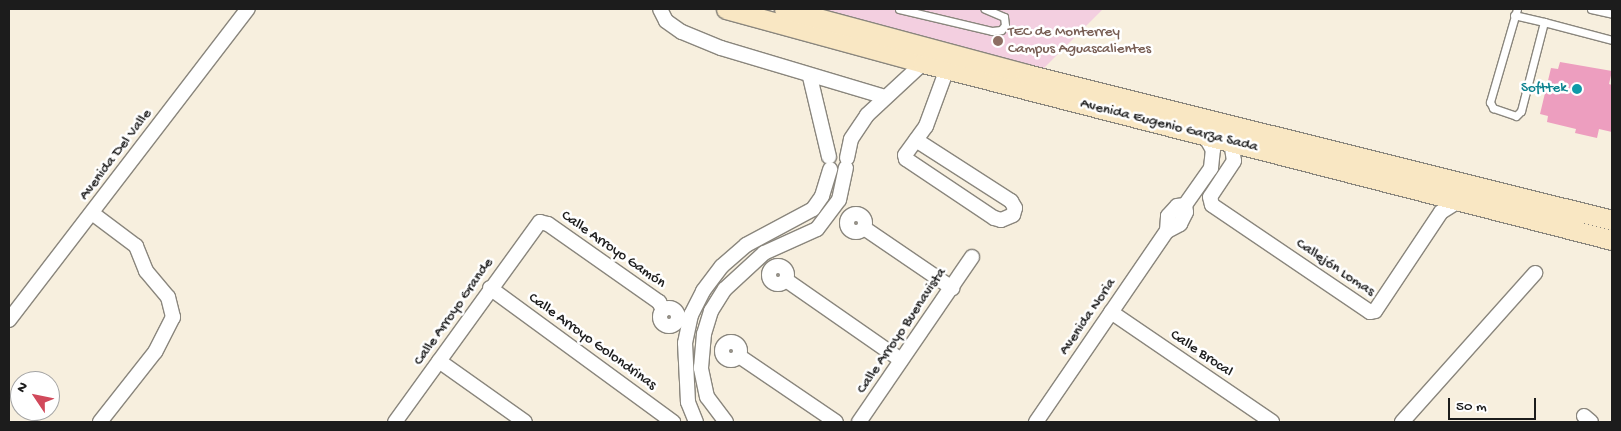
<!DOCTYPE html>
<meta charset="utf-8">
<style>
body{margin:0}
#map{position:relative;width:1621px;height:431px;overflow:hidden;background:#f7efde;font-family:"Gochi Hand",sans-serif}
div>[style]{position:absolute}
.built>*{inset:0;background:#f3cfe0}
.building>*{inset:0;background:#ed9ebf}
.roads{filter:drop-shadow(1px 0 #8a867d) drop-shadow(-1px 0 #8a867d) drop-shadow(0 1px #8a867d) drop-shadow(0 -1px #8a867d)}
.lane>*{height:7px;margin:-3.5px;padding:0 3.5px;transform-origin:3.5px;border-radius:3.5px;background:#fff}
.street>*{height:14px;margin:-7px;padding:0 7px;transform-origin:7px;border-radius:7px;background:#fff}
.street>.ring{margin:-7px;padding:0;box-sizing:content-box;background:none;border:14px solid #fff;border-radius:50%}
.secondary>*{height:19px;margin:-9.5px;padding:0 9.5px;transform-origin:9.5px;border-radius:9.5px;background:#f9e7c3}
.dots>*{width:14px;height:14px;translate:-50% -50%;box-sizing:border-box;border:2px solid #fff;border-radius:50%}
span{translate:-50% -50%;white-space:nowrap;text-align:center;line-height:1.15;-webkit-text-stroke:5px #fff;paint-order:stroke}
.education-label{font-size:15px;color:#785e54}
.left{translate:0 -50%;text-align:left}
.culture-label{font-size:15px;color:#0d838f}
.right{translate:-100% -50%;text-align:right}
.street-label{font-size:15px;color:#1c1c1c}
.frame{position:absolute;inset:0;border:10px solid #1c1c1c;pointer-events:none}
.north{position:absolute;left:10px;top:371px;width:50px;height:50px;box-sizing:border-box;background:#fff;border:1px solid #a4a4a4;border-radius:50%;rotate:304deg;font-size:14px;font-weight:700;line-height:20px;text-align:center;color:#1c1c1c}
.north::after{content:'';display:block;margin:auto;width:18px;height:22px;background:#d1495b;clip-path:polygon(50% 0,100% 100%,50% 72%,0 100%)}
.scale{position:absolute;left:1448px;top:398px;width:88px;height:22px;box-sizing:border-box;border:2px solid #1c1c1c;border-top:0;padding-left:6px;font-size:15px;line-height:18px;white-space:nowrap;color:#1c1c1c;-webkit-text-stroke:4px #fff;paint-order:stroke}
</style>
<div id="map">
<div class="built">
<div style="clip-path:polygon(813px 9px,1103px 9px,1038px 74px)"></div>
</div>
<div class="building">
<div style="clip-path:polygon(1560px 62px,1612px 71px,1609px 84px,1612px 85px,1612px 132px,1599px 129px,1597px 138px,1575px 133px,1576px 129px,1547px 122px,1548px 116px,1540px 114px,1551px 68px,1558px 69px)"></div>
</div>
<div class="roads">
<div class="lane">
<div style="left:899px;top:9px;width:96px;rotate:13.3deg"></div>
<div style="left:992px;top:31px;width:9px;rotate:-6deg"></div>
<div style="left:1001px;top:30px;width:6px;rotate:-51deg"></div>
<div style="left:1005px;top:25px;width:8px;rotate:-97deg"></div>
<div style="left:1004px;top:17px;width:21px;rotate:-157deg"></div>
<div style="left:1517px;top:9px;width:97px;rotate:106.2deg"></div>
<div style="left:1490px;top:102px;width:7px;rotate:63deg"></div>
<div style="left:1493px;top:108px;width:24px;rotate:19deg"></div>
<div style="left:1516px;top:116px;width:7px;rotate:-45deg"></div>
<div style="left:1521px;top:111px;width:92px;rotate:-75.5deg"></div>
<div style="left:1544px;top:22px;width:70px;rotate:14.8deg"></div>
<div style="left:1591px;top:9px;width:22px;rotate:13deg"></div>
<div style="left:1514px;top:15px;width:31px;rotate:13deg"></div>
</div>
<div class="street">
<div style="left:660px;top:9px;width:13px;rotate:63deg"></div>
<div style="left:666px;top:21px;width:19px;rotate:35deg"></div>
<div style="left:682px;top:32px;width:42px;rotate:22.3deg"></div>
<div style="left:721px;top:48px;width:171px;rotate:16.6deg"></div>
<div style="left:810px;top:77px;width:82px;rotate:76.6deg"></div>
<div style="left:916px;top:140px;width:113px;rotate:32.7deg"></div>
<div style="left:1011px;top:201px;width:8px;rotate:60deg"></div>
<div style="left:1015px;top:208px;width:7px;rotate:106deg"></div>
<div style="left:1013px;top:215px;width:13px;rotate:157deg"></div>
<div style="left:1001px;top:220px;width:7px;rotate:-164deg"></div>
<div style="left:994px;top:218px;width:106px;rotate:-146.2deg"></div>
<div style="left:906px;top:159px;width:4px;rotate:-104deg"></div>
<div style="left:905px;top:155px;width:36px;rotate:-54deg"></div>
<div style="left:926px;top:126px;width:61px;rotate:-69.8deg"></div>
<div style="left:1231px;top:142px;width:19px;rotate:81deg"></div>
<div style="left:1234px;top:161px;width:43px;rotate:123.7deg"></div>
<div style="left:1210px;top:197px;width:8px;rotate:76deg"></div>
<div style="left:1212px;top:205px;width:191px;rotate:34.1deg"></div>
<div style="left:1370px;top:312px;width:5px;rotate:-11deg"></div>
<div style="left:1375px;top:311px;width:119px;rotate:-56.3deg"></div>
<div style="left:1441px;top:212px;width:22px;rotate:-32deg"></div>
<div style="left:847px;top:158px;width:19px;rotate:-78deg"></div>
<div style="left:851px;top:139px;width:29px;rotate:-56deg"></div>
<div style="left:867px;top:115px;width:76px;rotate:-42.9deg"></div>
<div style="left:92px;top:213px;width:55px;rotate:36.9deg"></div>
<div style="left:136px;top:246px;width:27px;rotate:68deg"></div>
<div style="left:146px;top:271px;width:34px;rotate:50deg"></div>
<div style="left:168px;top:297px;width:21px;rotate:76deg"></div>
<div style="left:173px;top:317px;width:39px;rotate:117deg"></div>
<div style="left:155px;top:352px;width:89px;rotate:128.2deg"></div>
<div class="ring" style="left:847px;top:214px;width:4px;height:4px"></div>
<div style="left:864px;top:228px;width:107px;rotate:34.3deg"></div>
<div style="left:1167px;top:231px;width:15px;rotate:-28deg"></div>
<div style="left:1180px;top:224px;width:13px;rotate:-63deg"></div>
<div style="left:1186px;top:212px;width:7px;rotate:-98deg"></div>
<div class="ring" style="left:769px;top:266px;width:4px;height:4px"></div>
<div style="left:786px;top:280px;width:140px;rotate:34.8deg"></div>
<div style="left:490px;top:288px;width:227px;rotate:36.2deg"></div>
<div class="ring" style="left:660px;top:308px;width:4px;height:4px"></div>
<div style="left:1111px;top:312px;width:195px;rotate:34.3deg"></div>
<div style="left:9px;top:320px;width:392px;rotate:-52.5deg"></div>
<div class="ring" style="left:722px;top:342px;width:4px;height:4px"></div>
<div style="left:739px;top:356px;width:117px;rotate:34.2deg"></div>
<div style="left:439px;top:361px;width:105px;rotate:35.3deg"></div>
<div style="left:1584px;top:416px;width:9px;rotate:41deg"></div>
<div style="left:395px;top:422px;width:247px;rotate:-54.1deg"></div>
<div style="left:540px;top:222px;width:8px;rotate:14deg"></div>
<div style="left:548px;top:224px;width:136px;rotate:35.1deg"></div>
<div style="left:659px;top:302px;width:9px;rotate:63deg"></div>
<div style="left:696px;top:422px;width:22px;rotate:-112deg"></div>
<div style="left:688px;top:402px;width:59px;rotate:-92.9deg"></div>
<div style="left:685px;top:343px;width:29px;rotate:-78deg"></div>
<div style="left:691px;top:315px;width:27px;rotate:-63deg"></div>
<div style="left:703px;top:291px;width:31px;rotate:-53deg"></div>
<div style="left:722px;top:266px;width:32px;rotate:-41deg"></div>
<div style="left:746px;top:245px;width:76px;rotate:-28.2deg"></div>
<div style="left:813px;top:209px;width:16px;rotate:-55deg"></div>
<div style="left:822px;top:196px;width:28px;rotate:-73deg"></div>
<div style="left:726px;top:422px;width:31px;rotate:-127deg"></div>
<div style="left:707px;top:397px;width:30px;rotate:-102deg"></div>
<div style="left:701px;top:368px;width:34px;rotate:-85deg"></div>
<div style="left:704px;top:334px;width:24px;rotate:-73deg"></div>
<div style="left:711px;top:311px;width:26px;rotate:-58deg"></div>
<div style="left:725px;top:289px;width:53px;rotate:-42.7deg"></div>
<div style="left:764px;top:253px;width:58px;rotate:-24.4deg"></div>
<div style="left:817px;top:229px;width:36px;rotate:-53deg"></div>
<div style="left:839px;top:200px;width:33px;rotate:-78deg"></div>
<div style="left:859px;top:422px;width:200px;rotate:-55.6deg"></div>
<div style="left:1036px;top:422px;width:232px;rotate:-55.6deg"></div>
<div style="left:1167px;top:231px;width:15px;rotate:-86deg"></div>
<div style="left:1168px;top:216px;width:13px;rotate:-48deg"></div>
<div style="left:1177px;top:206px;width:8px;rotate:-7deg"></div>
<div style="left:1185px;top:205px;width:45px;rotate:-54.9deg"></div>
<div style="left:1211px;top:168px;width:18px;rotate:-84deg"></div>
<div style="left:1213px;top:150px;width:16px;rotate:-120deg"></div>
<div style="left:1402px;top:422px;width:200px;rotate:-48.2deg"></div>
</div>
<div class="secondary">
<div style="left:726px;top:9px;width:204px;rotate:15.3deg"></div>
<div style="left:923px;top:63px;width:711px;rotate:14.41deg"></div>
<div style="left:784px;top:9px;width:251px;rotate:15deg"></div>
<div style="left:1026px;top:74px;width:604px;rotate:13.99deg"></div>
</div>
</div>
<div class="dots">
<div style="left:998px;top:41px;background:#8d6e63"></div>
<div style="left:1577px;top:89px;background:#0f9aa8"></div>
</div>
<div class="education-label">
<span class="left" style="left:1008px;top:41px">TEC de Monterrey<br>Campus Aguascalientes</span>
</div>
<div class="culture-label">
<span class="right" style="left:1567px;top:89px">Softtek</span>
</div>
<div class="street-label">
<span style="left:1169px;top:126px;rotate:14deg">Avenida Eugenio Garza Sada</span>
<span style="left:116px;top:155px;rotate:-53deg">Avenida Del Valle</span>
<span style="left:613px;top:250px;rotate:35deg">Calle Arroyo Gamón</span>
<span style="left:1335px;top:268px;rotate:34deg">Callejón Lomas</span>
<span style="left:454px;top:312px;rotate:-55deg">Calle Arroyo Grande</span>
<span style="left:1088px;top:317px;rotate:-56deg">Avenida Noria</span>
<span style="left:902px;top:331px;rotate:-56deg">Calle Arroyo Buenavista</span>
<span style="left:592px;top:342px;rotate:36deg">Calle Arroyo Golondrinas</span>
<span style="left:1201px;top:354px;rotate:34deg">Calle Brocal</span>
</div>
<div class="frame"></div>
<div class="north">N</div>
<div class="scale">50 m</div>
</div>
